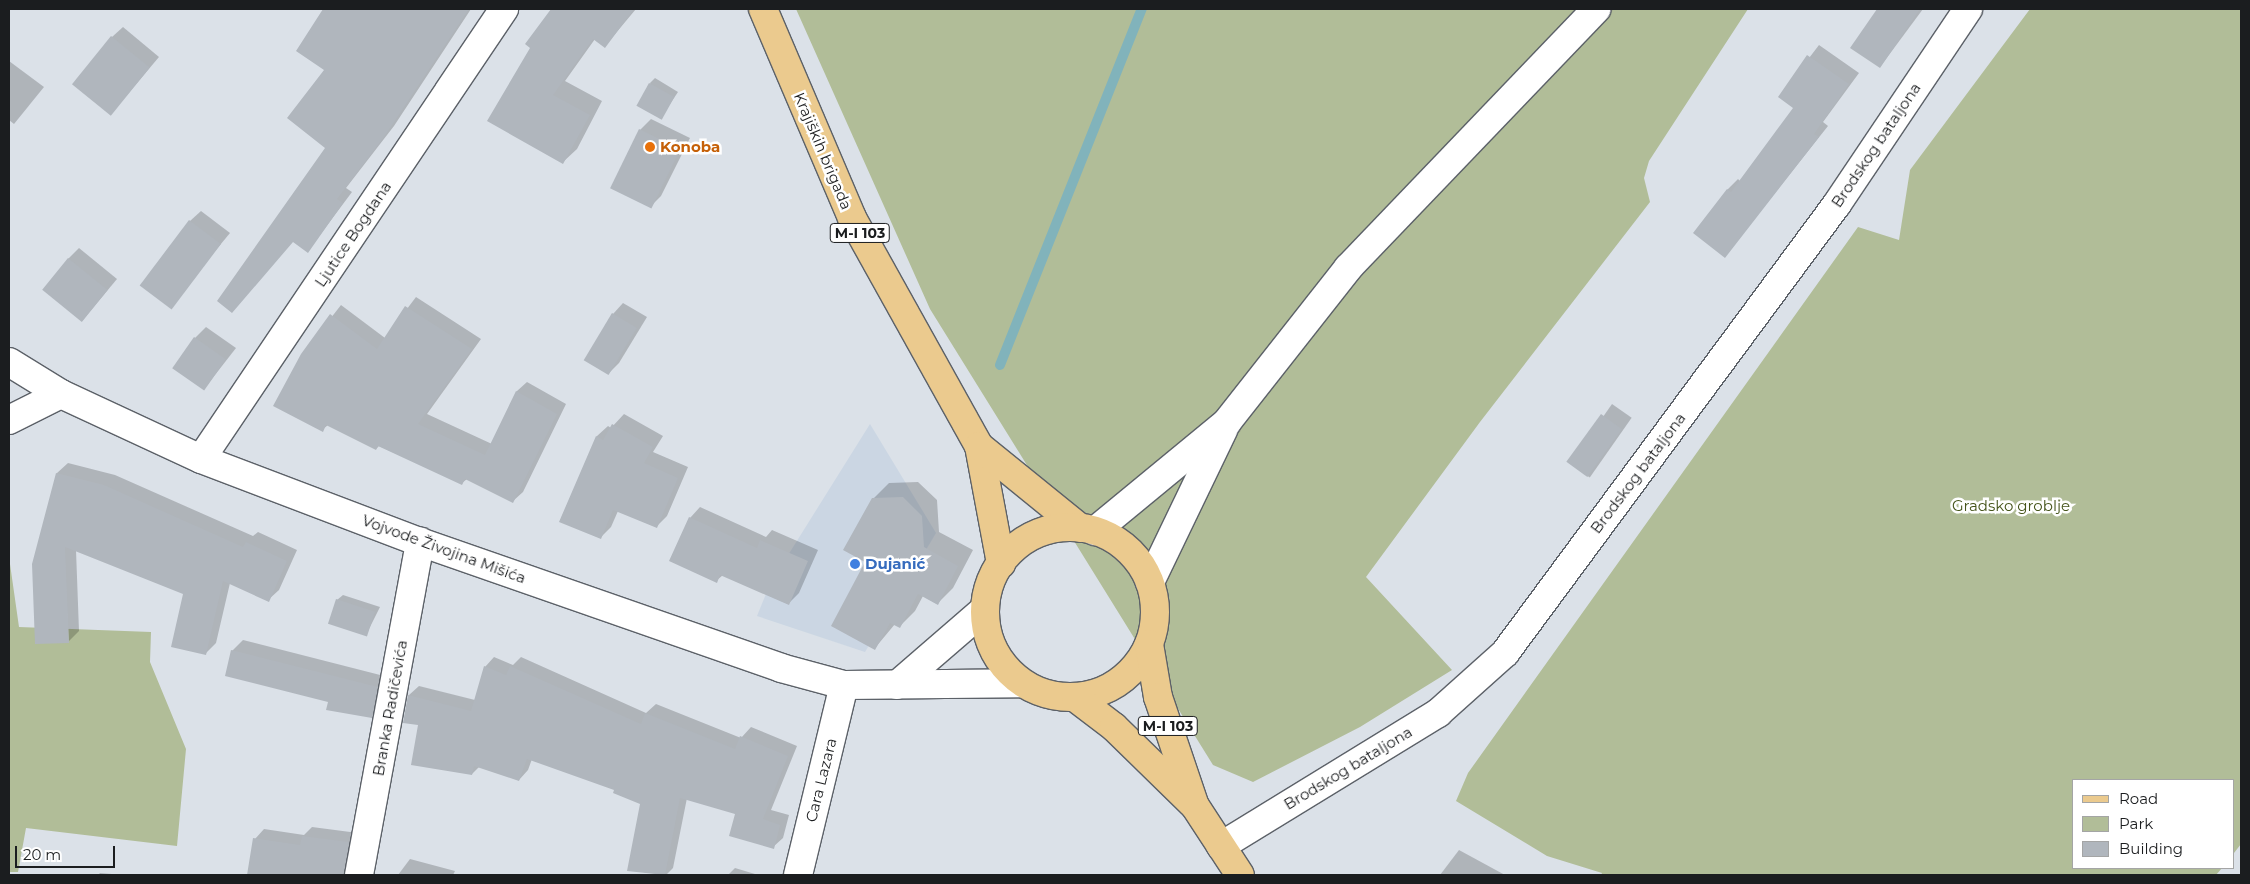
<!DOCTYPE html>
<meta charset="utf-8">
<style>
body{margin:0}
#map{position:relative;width:2250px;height:884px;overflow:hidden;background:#dbe1e8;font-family:Montserrat,sans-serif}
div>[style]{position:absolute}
.built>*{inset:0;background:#cbd6e3}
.green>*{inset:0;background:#b1bd98}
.shadow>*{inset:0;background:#0003;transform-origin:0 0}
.stream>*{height:10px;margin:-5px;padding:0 5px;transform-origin:5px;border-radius:5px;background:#81b3bb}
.building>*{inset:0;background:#b0b6bd;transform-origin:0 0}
.roads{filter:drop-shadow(1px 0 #5c6168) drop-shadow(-1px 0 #5c6168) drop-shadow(0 1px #5c6168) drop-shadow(0 -1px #5c6168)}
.minor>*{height:28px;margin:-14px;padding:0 14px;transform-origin:14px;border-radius:14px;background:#fff}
.major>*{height:28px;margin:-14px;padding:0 14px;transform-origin:14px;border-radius:14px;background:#ebca8e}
.major>.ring{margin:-14px;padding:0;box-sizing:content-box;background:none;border:28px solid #ebca8e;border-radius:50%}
.dots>*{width:14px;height:14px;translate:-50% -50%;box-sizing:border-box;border:2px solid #fff;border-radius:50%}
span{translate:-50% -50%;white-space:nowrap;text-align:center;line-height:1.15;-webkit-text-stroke:5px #fff;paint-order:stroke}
.shield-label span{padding:1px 4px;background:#fff;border:1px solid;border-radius:4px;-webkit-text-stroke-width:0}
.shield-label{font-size:14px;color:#1b1d1f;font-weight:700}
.street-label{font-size:15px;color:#1b1d1f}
.food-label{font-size:15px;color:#c56008;font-weight:700}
.left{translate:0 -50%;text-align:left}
.park-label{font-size:15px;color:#45541a}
.shop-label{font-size:15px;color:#366cbe;font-weight:700}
.frame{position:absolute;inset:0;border:10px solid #1b1d1f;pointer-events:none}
.legend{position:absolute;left:2072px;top:779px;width:162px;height:90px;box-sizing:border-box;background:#fff;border:1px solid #a4a5a5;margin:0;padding:6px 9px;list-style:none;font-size:15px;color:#1b1d1f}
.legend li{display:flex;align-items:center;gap:10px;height:25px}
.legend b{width:25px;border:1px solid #a4a5a5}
.scale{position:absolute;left:15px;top:846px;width:100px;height:22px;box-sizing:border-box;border:2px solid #1b1d1f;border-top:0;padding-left:6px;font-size:15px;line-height:18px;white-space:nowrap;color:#1b1d1f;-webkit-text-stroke:4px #fff;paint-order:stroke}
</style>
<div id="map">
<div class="built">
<div style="clip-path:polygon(870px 424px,936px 533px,865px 652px,757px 616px,770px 584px)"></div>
</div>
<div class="green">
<div style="clip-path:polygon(796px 9px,1748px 9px,1649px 161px,1644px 178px,1650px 202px,1480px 422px,1366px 577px,1452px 670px,1360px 727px,1253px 782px,1213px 765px,930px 309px)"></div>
<div style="clip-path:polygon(2030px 9px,2241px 9px,2241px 844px,2234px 853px,2234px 780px,2074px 780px,2074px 868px,2222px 868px,2216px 875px,1601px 875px,1602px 873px,1547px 856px,1456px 801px,1468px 773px,1858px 227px,1899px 240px,1910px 170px)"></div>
<div style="clip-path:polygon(9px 557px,19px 627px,151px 632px,150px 662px,186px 749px,177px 846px,26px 828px,18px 872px,9px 872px)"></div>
</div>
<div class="shadow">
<div style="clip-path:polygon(324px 9px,390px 9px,355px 78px,383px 94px,437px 9px,471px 9px,394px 126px,346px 188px,352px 192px,308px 251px,327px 147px,326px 69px,297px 51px)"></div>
<div style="clip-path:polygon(552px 9px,636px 9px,605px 46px,595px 39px,565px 81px,602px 101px,577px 149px,563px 162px,531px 47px,527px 44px)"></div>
<div style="clip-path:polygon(1879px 9px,1923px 9px,1880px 67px,1852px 48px)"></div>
<div style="clip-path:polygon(123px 27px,159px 57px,110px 115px,112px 37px)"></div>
<div style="clip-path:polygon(1819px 45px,1859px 73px,1823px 122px,1828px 126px,1725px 256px,1727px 190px,1738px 179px,1740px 181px,1795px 107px,1780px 96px)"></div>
<div style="clip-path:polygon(9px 61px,44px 87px,14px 124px,9px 120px)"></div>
<div style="clip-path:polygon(655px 78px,678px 92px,660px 119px,650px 83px)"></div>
<div style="clip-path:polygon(651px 119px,690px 138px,661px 196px,651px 206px,640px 130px)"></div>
<div style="clip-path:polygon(201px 211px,230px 233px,169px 307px,190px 221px)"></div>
<div style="clip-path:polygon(79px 248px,117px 279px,82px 321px,68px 259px)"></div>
<div style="clip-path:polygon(416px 297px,481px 339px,427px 414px,492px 444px,517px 391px,527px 382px,566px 404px,523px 492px,513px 501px,467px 479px,462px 483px,379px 446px,376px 449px,328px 425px,322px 430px,302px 355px,341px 305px,385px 338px)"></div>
<div style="clip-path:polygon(623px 303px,647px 317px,619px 363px,609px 373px,613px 314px)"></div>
<div style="clip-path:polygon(206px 327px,236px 348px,204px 389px,195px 338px)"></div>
<div style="left:1612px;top:404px;width:24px;height:73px;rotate:35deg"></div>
<div style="clip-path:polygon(624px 414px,663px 436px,653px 452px,688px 467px,667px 516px,656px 527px,618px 511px,611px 527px,600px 538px,560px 521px,597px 436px,608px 426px,611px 428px)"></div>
<div style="clip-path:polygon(68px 463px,115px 475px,253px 536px,258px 532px,297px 550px,279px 590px,268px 600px,230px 583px,216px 643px,206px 653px,185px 593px,76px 550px,79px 631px,69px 641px,57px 473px)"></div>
<div style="clip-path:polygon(918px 482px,937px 500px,939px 532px,973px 550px,953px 588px,937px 604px,923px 596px,915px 611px,900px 626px,895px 624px,875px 648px,867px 561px,873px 499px,889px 483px)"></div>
<div style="clip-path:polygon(700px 507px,766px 537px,772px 530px,818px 550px,799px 593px,788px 604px,723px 575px,716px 581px,690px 518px)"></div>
<div style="clip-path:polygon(343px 595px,380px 607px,366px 635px,337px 600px)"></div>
<div style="clip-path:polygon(243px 640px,388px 677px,382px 706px,372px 716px,329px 701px,232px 651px)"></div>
<div style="clip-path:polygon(494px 657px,513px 665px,521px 657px,646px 713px,656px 704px,741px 738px,751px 727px,797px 746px,771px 810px,789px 815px,783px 838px,773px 847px,737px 814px,687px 798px,673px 868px,666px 875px,628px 870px,642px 803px,616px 789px,532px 759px,528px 770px,519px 780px,480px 766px,472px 774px,419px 724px,409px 695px,419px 686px,475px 700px,485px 667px)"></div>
<div style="clip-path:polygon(312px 827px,358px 833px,353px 875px,249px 875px,255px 839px,264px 829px,304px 835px)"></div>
<div style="clip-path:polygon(1459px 850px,1505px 875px,1440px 875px)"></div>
<div style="clip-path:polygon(410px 859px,455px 871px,453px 875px,398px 875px)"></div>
<div style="clip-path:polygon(735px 868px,755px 874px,754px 875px,728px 875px)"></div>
<div style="clip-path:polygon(100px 873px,124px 875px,98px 875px)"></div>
</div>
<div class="stream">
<div style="left:1000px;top:365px;width:383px;rotate:-68.3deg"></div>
</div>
<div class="building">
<div style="clip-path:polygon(323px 9px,469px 9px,384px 137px,337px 199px,343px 203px,308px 253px,293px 242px,232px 313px,217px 301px,325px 148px,287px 118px,324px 70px,296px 51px)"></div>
<div style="clip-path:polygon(551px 9px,634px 9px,605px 48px,593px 39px,553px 95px,590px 115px,563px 164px,487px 121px,530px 48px,525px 44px)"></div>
<div style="clip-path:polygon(1877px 9px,1920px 9px,1880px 68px,1850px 48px)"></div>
<div style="left:111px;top:36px;width:50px;height:62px;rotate:39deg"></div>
<div style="clip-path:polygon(1807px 55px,1849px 84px,1814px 134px,1819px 137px,1725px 258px,1693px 233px,1727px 189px,1731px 192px,1793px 108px,1778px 97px)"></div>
<div style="left:649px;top:83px;width:29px;height:26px;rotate:29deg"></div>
<div style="left:639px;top:129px;width:46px;height:66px;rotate:26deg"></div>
<div style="left:189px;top:220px;width:40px;height:82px;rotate:37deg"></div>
<div style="left:68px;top:258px;width:51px;height:41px;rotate:39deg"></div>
<div style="clip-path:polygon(405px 306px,472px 349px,418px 424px,485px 455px,516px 391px,557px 414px,513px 503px,465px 479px,462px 485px,378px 446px,376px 450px,326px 425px,323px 432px,273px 406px,301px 354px,330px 314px,377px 349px)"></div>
<div style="left:612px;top:313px;width:29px;height:55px;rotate:31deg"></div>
<div style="left:194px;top:337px;width:39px;height:38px;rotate:35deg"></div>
<div style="left:1601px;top:414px;width:26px;height:59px;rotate:36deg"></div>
<div style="clip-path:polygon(612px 424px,653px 447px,644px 463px,678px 478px,657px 528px,613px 510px,601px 539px,559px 522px,596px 436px,603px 440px)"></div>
<div style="clip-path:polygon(56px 473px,104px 485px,243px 547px,246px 542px,287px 561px,269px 602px,223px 581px,206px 655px,171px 647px,183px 594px,65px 547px,69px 643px,35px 644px,32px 564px)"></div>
<div style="clip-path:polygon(903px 497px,922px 516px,924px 547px,958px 566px,938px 605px,918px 594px,900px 628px,890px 623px,875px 650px,831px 626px,865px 562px,843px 550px,872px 498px)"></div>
<div style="clip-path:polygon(689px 517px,757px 548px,760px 540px,808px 561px,789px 605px,720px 575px,717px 583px,669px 561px)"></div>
<div style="left:336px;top:599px;width:41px;height:26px;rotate:18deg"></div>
<div style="clip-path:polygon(231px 650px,378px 687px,372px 718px,326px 710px,328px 702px,225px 676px)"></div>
<div style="clip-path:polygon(484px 666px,506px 675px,510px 666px,641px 724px,645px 713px,735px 749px,740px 736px,788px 756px,763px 819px,780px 825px,774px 849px,729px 836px,735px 814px,680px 798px,665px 875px,627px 871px,640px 804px,613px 793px,614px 790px,527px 759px,519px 781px,474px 766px,472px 775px,411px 765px,418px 725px,403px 723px,408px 695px,471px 711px)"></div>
<div style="clip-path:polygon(302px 836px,349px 842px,344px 875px,247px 875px,253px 838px,300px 845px)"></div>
</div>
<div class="roads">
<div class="minor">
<div style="left:9px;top:362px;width:61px;rotate:31.6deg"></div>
<div style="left:61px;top:394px;width:154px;rotate:24.9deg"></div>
<div style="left:201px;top:459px;width:234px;rotate:20.8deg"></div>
<div style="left:420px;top:542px;width:382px;rotate:19.2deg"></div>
<div style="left:781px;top:668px;width:65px;rotate:15.1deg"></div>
<div style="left:844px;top:685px;width:177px;rotate:-0.6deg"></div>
<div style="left:9px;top:420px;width:58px;rotate:-26.6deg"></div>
<div style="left:201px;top:459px;width:543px;rotate:-56.05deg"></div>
<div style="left:1095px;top:531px;width:171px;rotate:-39.5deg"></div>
<div style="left:1227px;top:422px;width:196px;rotate:-51.8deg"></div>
<div style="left:1348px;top:268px;width:359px;rotate:-46.2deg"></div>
<div style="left:1150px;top:582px;width:169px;rotate:-64.3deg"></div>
<div style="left:897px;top:685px;width:116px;rotate:-40.8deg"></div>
<div style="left:1221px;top:846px;width:255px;rotate:-31.5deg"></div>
<div style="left:1438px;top:713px;width:90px;rotate:-41.8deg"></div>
<div style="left:1505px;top:653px;width:558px;rotate:-53.52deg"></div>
<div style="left:1837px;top:204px;width:235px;rotate:-56.1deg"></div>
<div style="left:359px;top:875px;width:339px;rotate:-79.6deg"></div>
<div style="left:798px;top:875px;width:195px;rotate:-76.4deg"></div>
</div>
<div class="major">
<div style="left:763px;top:9px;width:227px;rotate:66.9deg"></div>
<div style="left:852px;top:218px;width:261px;rotate:60.9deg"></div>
<div style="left:979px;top:446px;width:120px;rotate:79.4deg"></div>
<div style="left:979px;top:446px;width:130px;rotate:39.1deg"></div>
<div class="ring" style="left:985px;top:527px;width:142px;height:142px"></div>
<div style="left:1149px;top:644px;width:54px;rotate:80.4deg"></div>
<div style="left:1158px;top:697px;width:115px;rotate:71.3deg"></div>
<div style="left:1195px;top:806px;width:82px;rotate:56.9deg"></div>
<div style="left:1076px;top:698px;width:48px;rotate:37.3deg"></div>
<div style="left:1114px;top:727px;width:109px;rotate:44.3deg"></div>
</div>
</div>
<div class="dots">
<div style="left:650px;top:147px;background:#e8710a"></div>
<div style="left:855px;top:564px;background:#3f7fe0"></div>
</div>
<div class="shield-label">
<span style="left:860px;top:233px">M-I 103</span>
<span style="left:1168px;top:726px">M-I 103</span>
</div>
<div class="street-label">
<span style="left:1876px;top:145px;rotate:-56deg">Brodskog bataljona</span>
<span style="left:823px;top:151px;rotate:67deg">Krajiških brigada</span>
<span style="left:353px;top:234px;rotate:-56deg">Ljutice Bogdana</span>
<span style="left:1638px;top:473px;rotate:-53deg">Brodskog bataljona</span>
<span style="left:444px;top:549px;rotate:20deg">Vojvode Živojina Mišića</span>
<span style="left:390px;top:708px;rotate:-80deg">Branka Radičevića</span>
<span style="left:1348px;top:768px;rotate:-31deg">Brodskog bataljona</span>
<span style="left:821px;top:780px;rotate:-76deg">Cara Lazara</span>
</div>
<div class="food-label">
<span class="left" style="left:660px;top:147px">Konoba</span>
</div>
<div class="park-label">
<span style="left:2011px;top:506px">Gradsko groblje</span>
</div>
<div class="shop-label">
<span class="left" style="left:865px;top:564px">Dujanić</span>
</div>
<div class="frame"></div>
<ul class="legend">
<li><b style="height:6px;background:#ebca8e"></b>Road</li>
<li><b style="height:14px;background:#b1bd98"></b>Park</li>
<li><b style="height:14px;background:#b0b6bd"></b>Building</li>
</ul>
<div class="scale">20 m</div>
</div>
